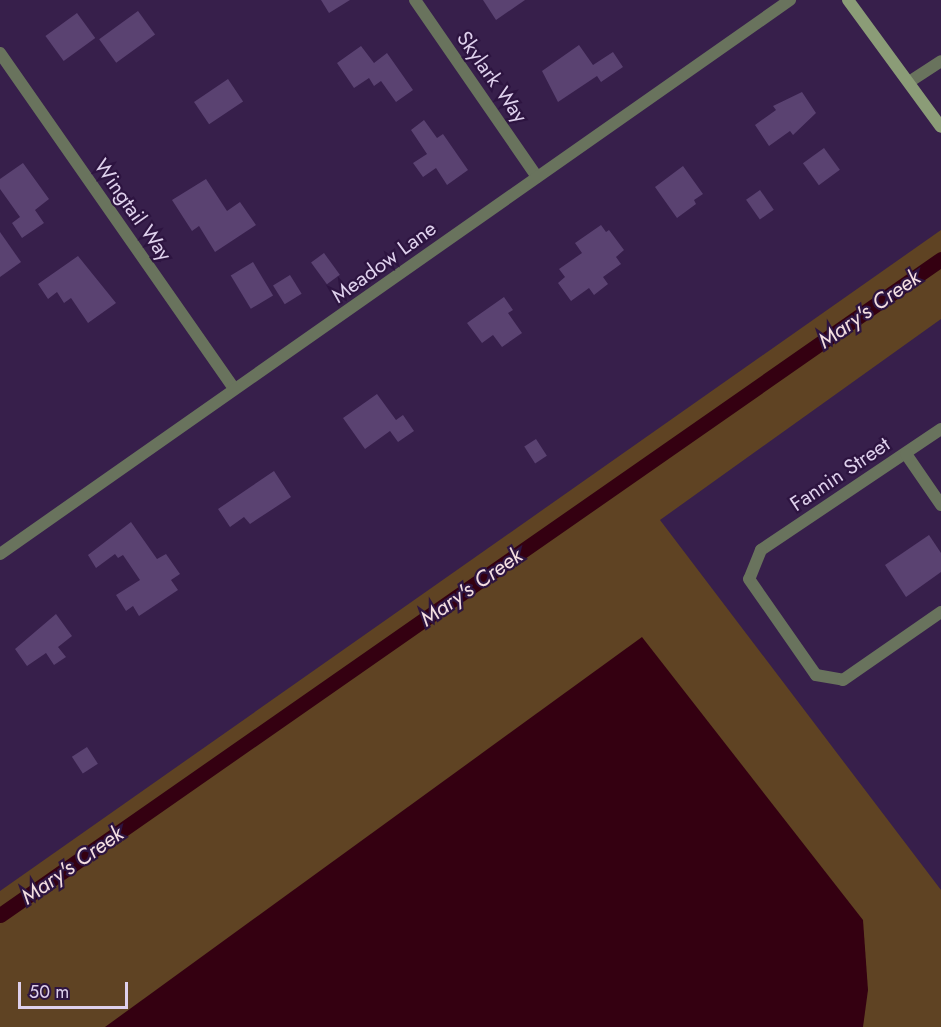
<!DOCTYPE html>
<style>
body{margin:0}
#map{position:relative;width:941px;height:1027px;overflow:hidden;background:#371f4b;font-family:Jost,sans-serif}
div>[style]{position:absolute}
.green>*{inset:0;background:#5f4323}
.water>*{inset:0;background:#340011}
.canal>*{height:15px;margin:-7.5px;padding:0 7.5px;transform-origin:7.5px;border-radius:7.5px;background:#340011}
.building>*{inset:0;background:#5a4271;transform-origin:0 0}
.minor>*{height:12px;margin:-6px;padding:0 6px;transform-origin:6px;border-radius:6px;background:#69735d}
.secondary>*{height:12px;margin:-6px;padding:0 6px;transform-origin:6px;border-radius:6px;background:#8b9c77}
span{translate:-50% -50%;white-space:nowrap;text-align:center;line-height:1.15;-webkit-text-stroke:4.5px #2d1440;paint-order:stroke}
.street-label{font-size:21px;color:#ded0ec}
.water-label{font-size:22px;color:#f3dee1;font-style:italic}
.scale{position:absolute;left:18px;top:982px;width:110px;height:27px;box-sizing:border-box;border:3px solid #ded0ec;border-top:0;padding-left:8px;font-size:18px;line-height:21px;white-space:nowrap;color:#ded0ec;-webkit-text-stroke:4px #2d1440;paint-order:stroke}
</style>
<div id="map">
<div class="green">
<div style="clip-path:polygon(941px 230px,941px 319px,660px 520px,941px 890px,941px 1027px,0 1027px,0 891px)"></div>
</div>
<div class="water">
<div style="clip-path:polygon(642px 637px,863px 920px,868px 990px,863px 1027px,105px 1027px)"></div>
</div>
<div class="canal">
<div style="left:0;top:915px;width:1147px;rotate:-34.88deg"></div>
</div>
<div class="building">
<div style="clip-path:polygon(321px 0,350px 0,329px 13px)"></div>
<div style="clip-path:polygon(483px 0,525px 0,496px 20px)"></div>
<div style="left:138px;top:11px;width:29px;height:48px;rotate:54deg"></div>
<div style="left:77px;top:13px;width:31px;height:39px;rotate:54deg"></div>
<div style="clip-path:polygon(579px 45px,593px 65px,613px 52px,623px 67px,601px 82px,597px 76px,558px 102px,542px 71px)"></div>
<div style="clip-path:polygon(361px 46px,374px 63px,387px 53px,413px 90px,396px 102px,381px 81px,374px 86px,369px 78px,354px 88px,337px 63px)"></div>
<div style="left:228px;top:79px;width:27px;height:41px;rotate:56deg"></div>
<div style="clip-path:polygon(802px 92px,816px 113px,793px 135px,790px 131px,769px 146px,755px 125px,776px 110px,773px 106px)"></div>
<div style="clip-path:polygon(424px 120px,437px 138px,443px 134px,468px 170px,447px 185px,436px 168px,423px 177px,413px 163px,427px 154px,411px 130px)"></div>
<div style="left:824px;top:148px;width:27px;height:26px;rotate:54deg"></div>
<div style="clip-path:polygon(23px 163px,49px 199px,35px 210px,44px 223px,22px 238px,12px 223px,20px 217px,0 189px,0 179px)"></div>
<div style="clip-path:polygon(683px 166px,703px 194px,694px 200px,696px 204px,677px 218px,655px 187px)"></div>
<div style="clip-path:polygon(206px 179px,227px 211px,240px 202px,256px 225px,215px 252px,199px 226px,192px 231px,172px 200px)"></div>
<div style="left:760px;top:190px;width:24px;height:17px;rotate:55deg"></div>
<div style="clip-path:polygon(601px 225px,606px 232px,609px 230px,624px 250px,616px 257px,621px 264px,603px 277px,608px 284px,594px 295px,589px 288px,571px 301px,558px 283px,565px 277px,559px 269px,582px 253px,575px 243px)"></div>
<div style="clip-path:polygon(0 232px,21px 262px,0 277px)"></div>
<div style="left:324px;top:253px;width:27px;height:16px;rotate:54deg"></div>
<div style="clip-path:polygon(78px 256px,116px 303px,88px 323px,71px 298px,64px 303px,57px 292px,48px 299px,38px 284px)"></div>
<div style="left:253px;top:262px;width:39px;height:26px;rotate:59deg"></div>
<div style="left:290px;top:275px;width:22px;height:20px;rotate:58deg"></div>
<div style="clip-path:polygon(504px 297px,513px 310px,508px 313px,522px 333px,502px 347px,493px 335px,482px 343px,467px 323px)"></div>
<div style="clip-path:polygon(377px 394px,396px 420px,403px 415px,414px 431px,398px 442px,390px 431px,365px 449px,343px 418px)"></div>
<div style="left:536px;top:439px;width:20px;height:14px;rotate:57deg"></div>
<div style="clip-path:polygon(274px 471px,291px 497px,250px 524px,244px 517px,230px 527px,218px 509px)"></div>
<div style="clip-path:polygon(131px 522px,157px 559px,166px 554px,180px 574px,171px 580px,178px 590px,139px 616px,133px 606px,126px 611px,116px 595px,140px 580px,123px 555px,118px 558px,115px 554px,96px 568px,88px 555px)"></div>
<div style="clip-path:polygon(929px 535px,941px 553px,941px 572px,906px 597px,885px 565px)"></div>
<div style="clip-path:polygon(56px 614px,72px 636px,58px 647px,66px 657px,54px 665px,46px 653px,27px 666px,15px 649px)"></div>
<div style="left:87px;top:747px;width:20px;height:18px;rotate:57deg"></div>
</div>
<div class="minor">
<div style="left:415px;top:0;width:215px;rotate:55.4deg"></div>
<div style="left:0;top:53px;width:409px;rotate:55.1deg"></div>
<div style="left:909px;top:82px;width:38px;rotate:-33deg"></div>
<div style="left:941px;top:429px;width:217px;rotate:146.1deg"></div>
<div style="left:761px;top:550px;width:31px;rotate:112deg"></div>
<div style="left:749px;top:579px;width:117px;rotate:55.1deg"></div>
<div style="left:816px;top:675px;width:27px;rotate:10deg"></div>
<div style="left:843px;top:680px;width:119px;rotate:-34.8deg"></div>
<div style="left:906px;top:454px;width:62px;rotate:55.5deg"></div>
<div style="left:0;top:554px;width:965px;rotate:-35.04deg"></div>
</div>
<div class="secondary">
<div style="left:848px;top:0;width:157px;rotate:53.8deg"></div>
</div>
<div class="street-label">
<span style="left:492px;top:77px;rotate:55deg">Skylark Way</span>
<span style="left:133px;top:210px;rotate:55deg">Wingtail Way</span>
<span style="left:384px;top:262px;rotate:-36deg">Meadow Lane</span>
<span style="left:840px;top:474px;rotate:-34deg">Fannin Street</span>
</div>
<div class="water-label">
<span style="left:869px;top:309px;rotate:-35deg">Mary's Creek</span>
<span style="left:471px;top:587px;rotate:-35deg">Mary's Creek</span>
<span style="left:72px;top:865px;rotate:-35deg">Mary's Creek</span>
</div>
<div class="scale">50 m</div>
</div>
